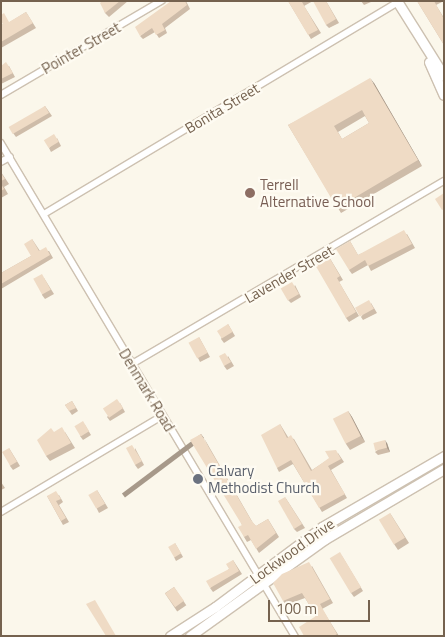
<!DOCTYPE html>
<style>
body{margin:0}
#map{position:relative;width:445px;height:637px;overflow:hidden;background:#fbf7eb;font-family:"Titillium Web",sans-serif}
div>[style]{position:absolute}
.roads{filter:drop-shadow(1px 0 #cdc1b1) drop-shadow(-1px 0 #cdc1b1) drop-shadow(0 1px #cdc1b1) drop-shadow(0 -1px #cdc1b1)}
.minor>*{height:5.5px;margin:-2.75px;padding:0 2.75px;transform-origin:2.75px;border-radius:2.75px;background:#fff}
.secondary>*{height:9px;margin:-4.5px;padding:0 4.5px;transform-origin:4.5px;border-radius:4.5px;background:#fff}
.wall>*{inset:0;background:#cebca9;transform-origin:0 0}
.shaded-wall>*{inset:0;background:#a7998a;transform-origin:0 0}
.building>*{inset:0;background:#efdbc5;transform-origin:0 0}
.dots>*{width:14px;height:14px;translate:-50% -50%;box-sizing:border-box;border:2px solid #fefbf2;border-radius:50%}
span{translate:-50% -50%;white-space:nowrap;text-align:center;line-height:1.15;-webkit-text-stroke:4.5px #fefbf2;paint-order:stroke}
.street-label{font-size:15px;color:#75624f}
.education-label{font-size:15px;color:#785e54}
.left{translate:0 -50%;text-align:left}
.worship-label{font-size:15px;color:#5b616d}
.frame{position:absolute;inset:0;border:2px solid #75624f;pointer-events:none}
.scale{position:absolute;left:268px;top:600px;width:102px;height:22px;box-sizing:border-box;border:2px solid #75624f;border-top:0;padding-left:6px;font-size:15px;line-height:18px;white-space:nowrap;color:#75624f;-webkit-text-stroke:4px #fefbf2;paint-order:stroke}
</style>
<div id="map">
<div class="roads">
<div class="minor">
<div style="left:1px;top:95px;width:186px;rotate:-30.4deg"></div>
<div style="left:1px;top:143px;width:574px;rotate:59.19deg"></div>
<div style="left:1px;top:162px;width:10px;rotate:-29deg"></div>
<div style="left:44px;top:214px;width:415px;rotate:-30.9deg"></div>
<div style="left:132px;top:364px;width:362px;rotate:-30.4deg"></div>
<div style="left:1px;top:512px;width:187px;rotate:-30.8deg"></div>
</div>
<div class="secondary">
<div style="left:397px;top:1px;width:89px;rotate:57.9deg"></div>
<div style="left:429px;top:62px;width:36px;rotate:66deg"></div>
<div style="left:170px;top:636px;width:54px;rotate:-32.8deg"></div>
<div style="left:215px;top:607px;width:134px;rotate:-36.8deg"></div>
<div style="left:322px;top:527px;width:141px;rotate:-30.2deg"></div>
<div style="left:190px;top:636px;width:166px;rotate:-35.7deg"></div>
<div style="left:325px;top:539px;width:138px;rotate:-30.5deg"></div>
</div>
</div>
<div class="wall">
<div style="clip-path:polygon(102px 1px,128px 1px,109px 17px,105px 13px)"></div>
<div style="clip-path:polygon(186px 1px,190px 9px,165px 28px,167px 33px,159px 38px,155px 32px,143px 39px,140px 36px)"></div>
<div style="clip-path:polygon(288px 1px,313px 1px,304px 6px,321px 33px,311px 39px)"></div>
<div style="clip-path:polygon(326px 1px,339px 23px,329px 28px,326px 25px)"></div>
<div style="clip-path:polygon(361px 1px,370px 1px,371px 2px,364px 5px)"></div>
<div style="clip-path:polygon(417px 1px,441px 1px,442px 2px,436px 5px,444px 18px,444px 45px)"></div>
<div style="clip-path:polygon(26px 12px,36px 28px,1px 48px,1px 25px,10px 22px)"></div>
<div style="clip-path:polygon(1px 66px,9px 66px,15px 77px,1px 84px)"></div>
<div style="clip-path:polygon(evenodd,374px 83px,422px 166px,341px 213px,288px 125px,374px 83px,365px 116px,369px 123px,342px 139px,338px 132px,365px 116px)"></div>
<div style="clip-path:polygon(45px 106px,52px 116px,16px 137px,13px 133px)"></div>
<div style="clip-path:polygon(57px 138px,61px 146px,51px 152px,49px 148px)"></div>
<div style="clip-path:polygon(1px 172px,9px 184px,4px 187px,8px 194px,1px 198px)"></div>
<div style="clip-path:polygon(407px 234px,415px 248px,371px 271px,368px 265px,352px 274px,349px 270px,350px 241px,358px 255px)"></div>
<div style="clip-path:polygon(32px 239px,40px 251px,49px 251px,53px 258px,1px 289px,1px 273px,31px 256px)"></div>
<div style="clip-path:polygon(328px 255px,343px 280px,339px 282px,359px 316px,349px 322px,346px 318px)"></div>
<div style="clip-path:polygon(44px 278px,54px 294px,45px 299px,42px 295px)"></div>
<div style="clip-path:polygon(295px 285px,301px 297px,291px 303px,288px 300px)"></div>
<div style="clip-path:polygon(371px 303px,377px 313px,363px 320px,361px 317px)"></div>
<div style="clip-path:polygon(228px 324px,235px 336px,224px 343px,221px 339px)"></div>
<div style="clip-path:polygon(199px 337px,210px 357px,200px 362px,198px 358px)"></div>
<div style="clip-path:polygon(228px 356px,234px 366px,227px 370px,224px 366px)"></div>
<div style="clip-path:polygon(72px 401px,78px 411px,72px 415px,65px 405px)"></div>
<div style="clip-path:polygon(120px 403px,125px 412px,110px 421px,107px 417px)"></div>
<div style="clip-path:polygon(348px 411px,352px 417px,365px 442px,350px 450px,346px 444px)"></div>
<div style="clip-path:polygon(280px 424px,288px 437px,294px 439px,312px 470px,338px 453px,344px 462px,331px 470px,347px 498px,322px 512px,293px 464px,279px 472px,277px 468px)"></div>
<div style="clip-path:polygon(85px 425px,91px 435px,83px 440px,80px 436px)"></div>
<div style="clip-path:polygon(54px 432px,65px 432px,75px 448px,50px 461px,46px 456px)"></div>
<div style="clip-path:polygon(204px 438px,253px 523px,256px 526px,268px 519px,279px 537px,259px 553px,251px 540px,247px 542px,244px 537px,242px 525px)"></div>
<div style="clip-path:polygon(387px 443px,390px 452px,378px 455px,375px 452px)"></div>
<div style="clip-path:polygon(9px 448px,20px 466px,13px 470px,10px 466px)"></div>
<div style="clip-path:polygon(135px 448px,144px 465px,138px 469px,135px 465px)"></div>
<div style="clip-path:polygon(1px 482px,5px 488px,1px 490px)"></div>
<div style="clip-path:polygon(97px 490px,108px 508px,99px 513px,97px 509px)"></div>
<div style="clip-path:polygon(59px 495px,63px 502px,59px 505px,69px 522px,63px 525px,47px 496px)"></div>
<div style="clip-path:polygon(285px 497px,305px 528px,297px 532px,294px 529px)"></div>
<div style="clip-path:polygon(390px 513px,409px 543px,398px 550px,394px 544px)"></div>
<div style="clip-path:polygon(175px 543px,183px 557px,176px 561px,174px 557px)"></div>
<div style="clip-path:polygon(342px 556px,363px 591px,354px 597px,351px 593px)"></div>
<div style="clip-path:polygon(233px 560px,242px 574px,213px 592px,210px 588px,229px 569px)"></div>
<div style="clip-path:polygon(312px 566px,333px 603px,322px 609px,339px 636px,304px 636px,316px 616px,305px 598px,286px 605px,283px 601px)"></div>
<div style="left:174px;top:587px;width:22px;height:11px;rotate:56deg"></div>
</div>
<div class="shaded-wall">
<div style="clip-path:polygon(370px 78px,374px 83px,422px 166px,418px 160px)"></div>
<div style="clip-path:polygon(348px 411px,352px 417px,365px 442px,361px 436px)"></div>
<div style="left:201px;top:434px;width:5px;height:99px;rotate:53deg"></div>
<div style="clip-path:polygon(385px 440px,387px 443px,390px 452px,387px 448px)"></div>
</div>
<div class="building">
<div style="clip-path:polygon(102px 1px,120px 1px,105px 13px,100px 3px)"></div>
<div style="clip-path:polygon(171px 1px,185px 1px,187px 5px,162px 24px,165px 30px,156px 35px,152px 28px,140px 36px,135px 27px)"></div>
<div style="clip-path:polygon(288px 1px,304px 1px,302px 2px,318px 30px,308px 35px)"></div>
<div style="clip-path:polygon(313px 1px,326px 1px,336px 19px,326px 25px)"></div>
<div style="clip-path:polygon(417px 1px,434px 1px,444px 19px,444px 45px)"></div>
<div style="clip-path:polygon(26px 12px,33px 23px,1px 42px,1px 25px,3px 24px,1px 22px,1px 15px,4px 13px,9px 22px)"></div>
<div style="clip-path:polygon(6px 62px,13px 73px,1px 79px,1px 66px)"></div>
<div style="clip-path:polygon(evenodd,370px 78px,418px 160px,337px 208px,288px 125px,370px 78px,362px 110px,369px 123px,342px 139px,334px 126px,362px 110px)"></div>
<div style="left:45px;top:106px;width:8px;height:42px;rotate:60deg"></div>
<div style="left:54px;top:134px;width:9px;height:12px;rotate:58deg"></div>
<div style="clip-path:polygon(1px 173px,5px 179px,1px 181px)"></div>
<div style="clip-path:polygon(1px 184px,4px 189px,1px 191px)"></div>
<div style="clip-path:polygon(444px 193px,444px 209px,442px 210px,435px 199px)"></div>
<div style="clip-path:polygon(404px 230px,412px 244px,368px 266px,365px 260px,349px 270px,336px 249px,350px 241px,358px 255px)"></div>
<div style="clip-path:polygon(32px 239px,39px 251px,46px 247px,50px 255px,1px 284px,1px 273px,31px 256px,24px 244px)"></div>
<div style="clip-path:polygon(328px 255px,340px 276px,337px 278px,356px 312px,346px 318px,314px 263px)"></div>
<div style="left:42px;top:274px;width:18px;height:10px;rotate:61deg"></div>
<div style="left:292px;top:282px;width:14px;height:13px;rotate:60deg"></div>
<div style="left:369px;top:300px;width:10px;height:16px;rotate:61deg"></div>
<div style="left:228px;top:324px;width:9px;height:13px;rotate:58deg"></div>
<div style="left:199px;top:337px;width:18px;height:12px;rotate:61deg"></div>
<div style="clip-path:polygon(225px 353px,231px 362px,224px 366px,219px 356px)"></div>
<div style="left:117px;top:399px;width:11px;height:17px;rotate:56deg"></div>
<div style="clip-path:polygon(72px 401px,76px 408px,69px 411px,65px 405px)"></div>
<div style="left:348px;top:411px;width:28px;height:17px;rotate:63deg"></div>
<div style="left:83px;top:421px;width:12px;height:10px;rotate:59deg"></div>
<div style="clip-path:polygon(280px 424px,287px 438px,291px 435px,311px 471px,329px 458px,325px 451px,336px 450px,341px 459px,328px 466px,345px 494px,319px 508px,291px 460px,277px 468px,261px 435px)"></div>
<div style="clip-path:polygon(62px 427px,71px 443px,46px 456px,37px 440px,51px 428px,54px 432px)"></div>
<div style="clip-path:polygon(201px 434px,251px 520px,256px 526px,268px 519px,276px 533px,256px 549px,248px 535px,244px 537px,238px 527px,242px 525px,190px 440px)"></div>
<div style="left:385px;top:440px;width:8px;height:12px;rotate:76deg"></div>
<div style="clip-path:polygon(132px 445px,142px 461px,135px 465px,126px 448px)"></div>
<div style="left:9px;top:448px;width:16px;height:8px;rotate:60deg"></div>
<div style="left:97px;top:490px;width:16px;height:10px;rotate:60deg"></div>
<div style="clip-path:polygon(56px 491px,61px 499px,56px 501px,66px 518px,61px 521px,47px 496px)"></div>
<div style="clip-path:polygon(285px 497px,302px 524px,294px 529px,278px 501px)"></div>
<div style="left:390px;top:513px;width:29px;height:13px;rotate:59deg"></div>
<div style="left:175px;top:543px;width:12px;height:8px;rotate:59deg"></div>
<div style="left:340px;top:552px;width:41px;height:12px;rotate:59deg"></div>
<div style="clip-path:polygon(233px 560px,239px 571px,210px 588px,206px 581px,229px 569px,226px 564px)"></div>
<div style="clip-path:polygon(309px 562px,330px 599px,320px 604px,337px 634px,334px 636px,304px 636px,299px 627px,316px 616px,302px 593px,283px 601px,273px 583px,282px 574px)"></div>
<div style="left:174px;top:587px;width:17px;height:11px;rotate:54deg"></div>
<div style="clip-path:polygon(95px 600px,116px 636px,106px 636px,86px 604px)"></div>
</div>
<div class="dots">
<div style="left:250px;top:193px;background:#8d6e63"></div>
<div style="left:198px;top:479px;background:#6b7280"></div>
</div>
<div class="street-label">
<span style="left:81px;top:48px;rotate:-30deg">Pointer Street</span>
<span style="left:222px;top:108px;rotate:-31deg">Bonita Street</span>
<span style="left:289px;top:274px;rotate:-30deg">Lavender Street</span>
<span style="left:147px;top:390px;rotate:59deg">Denmark Road</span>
<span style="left:292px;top:551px;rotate:-36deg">Lockwood Drive</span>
</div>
<div class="education-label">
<span class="left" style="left:260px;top:193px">Terrell<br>Alternative School</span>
</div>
<div class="worship-label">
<span class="left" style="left:208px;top:479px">Calvary<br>Methodist Church</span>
</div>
<div class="frame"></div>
<div class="scale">100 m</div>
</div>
